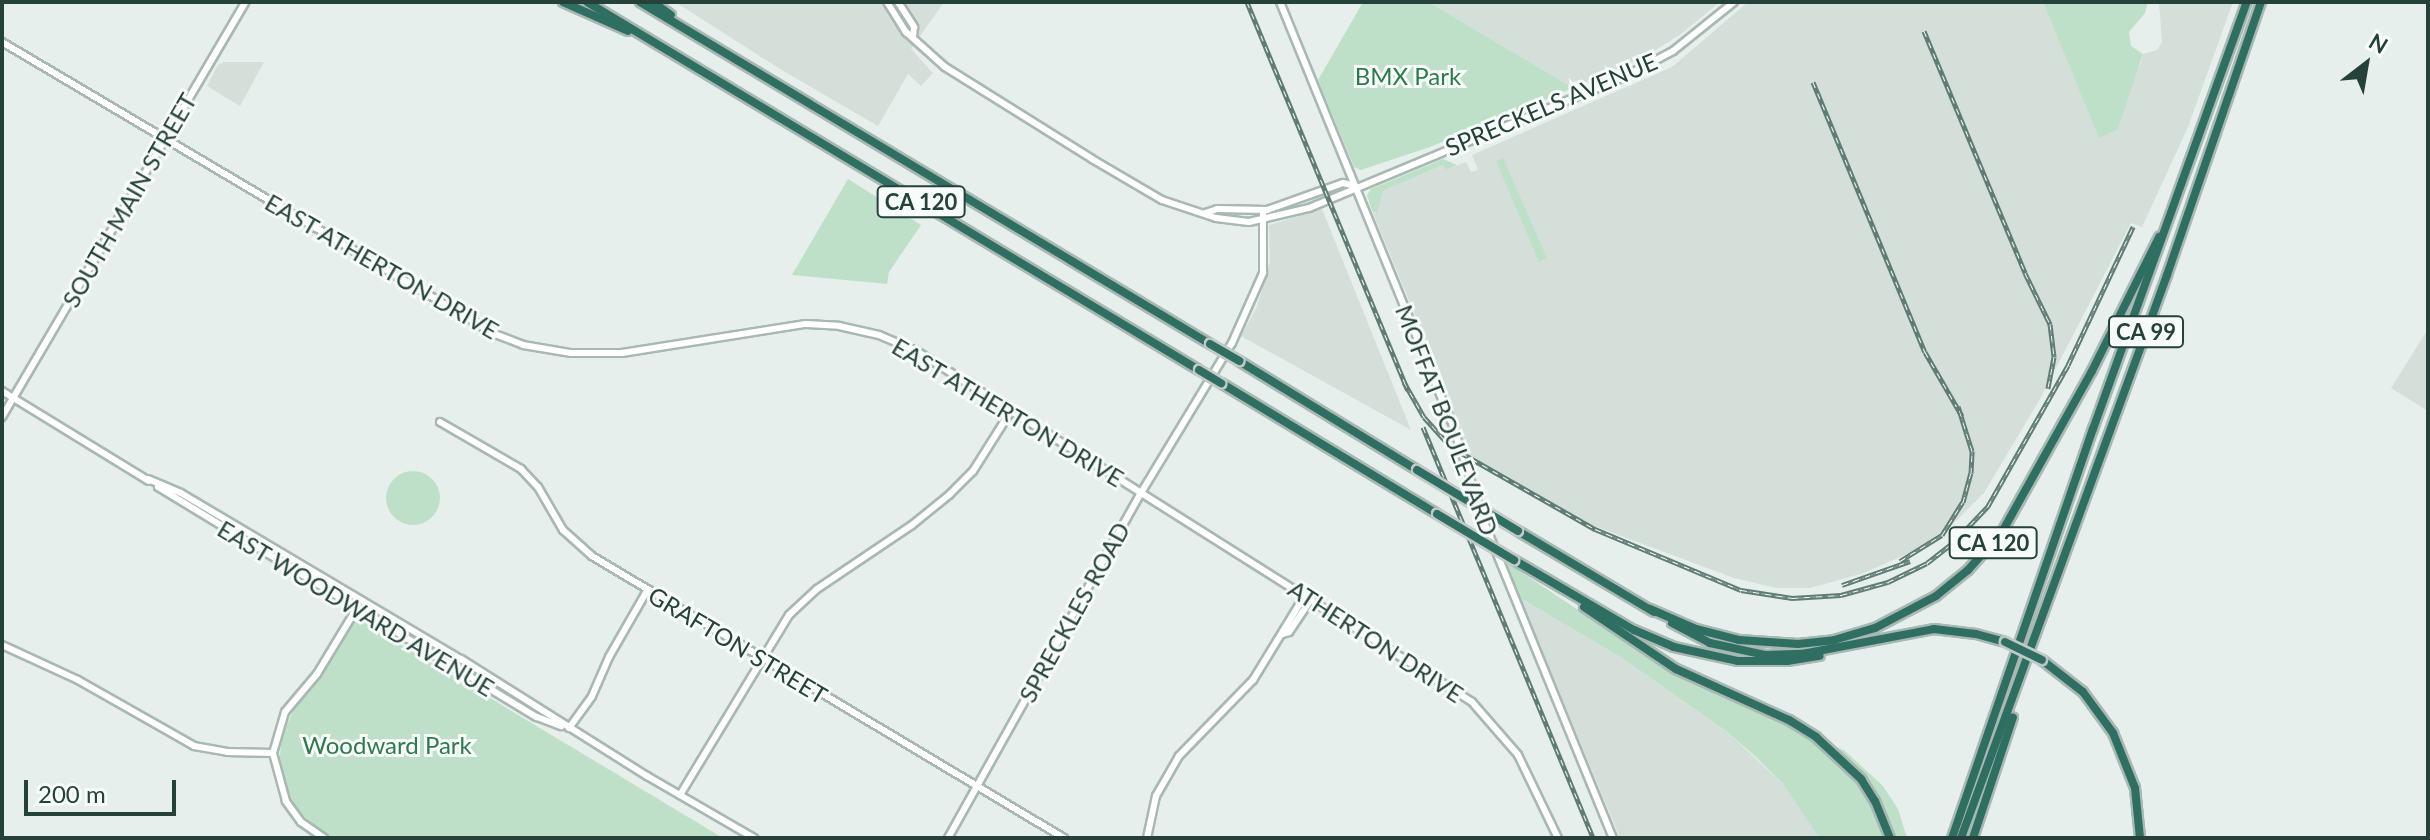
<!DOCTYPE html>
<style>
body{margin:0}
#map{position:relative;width:2430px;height:840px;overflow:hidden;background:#e6efeb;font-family:Lato,sans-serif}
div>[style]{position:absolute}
.built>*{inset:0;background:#d4dfda}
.green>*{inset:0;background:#bfe0c8}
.round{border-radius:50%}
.roads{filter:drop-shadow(2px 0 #a8b8b2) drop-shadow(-2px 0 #a8b8b2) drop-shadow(0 2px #a8b8b2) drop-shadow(0 -2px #a8b8b2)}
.tertiary>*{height:6px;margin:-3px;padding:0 3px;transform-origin:3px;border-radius:3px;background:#fff}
.secondary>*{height:6px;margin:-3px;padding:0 3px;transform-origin:3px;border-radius:3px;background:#fff}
.motorway>*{height:8px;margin:-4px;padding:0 4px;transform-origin:4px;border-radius:4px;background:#2f6f62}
.rail>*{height:5px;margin-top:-2.5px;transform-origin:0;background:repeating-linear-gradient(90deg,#f7fbf9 0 6px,#5f7d75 0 12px);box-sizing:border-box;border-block:2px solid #5f7d75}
.bridges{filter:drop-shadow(2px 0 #c2cac8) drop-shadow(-2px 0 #c2cac8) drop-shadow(0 2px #c2cac8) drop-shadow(0 -2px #c2cac8)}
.motorway-bridge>*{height:8px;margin:-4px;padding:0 4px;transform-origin:4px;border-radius:4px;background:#2f6f62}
span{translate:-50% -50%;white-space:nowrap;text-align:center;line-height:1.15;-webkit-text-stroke:6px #f7fbf9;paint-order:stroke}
.shield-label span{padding:2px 6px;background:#f7fbf9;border:2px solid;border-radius:6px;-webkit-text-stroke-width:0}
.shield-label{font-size:22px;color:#24423a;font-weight:700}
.park-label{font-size:24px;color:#2d7a4b}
.street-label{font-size:24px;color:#24423a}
.frame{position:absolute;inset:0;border:4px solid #24423a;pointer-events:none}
.north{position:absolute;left:2326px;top:24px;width:80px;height:80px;-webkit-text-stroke:6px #f7fbf9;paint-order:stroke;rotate:31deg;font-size:22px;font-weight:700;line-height:32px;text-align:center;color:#24423a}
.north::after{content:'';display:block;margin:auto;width:28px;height:36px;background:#24423a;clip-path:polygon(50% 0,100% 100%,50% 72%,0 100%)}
.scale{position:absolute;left:24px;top:780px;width:152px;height:36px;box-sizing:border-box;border:4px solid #24423a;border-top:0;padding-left:10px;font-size:24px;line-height:28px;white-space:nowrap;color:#24423a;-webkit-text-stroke:6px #f7fbf9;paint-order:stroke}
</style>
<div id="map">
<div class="built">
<div style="clip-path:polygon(675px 2px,944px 2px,911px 49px,933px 73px,921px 86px,908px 74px,878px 126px,780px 69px)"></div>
<div style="clip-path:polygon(1429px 2px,1720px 2px,1681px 34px,1643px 58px,1573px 88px)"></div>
<div style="clip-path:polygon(1748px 2px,2043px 2px,2100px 138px,2141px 63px,2143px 54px,2157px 50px,2162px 42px,2159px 2px,2233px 2px,2188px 127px,2142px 227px,2131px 223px,2040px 399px,1984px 493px,1958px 519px,1920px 548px,1864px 573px,1810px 588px,1776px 588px,1734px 578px,1589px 524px,1468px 455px,1447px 392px,1372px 211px,1376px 213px,1383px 191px,1443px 165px,1446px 170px,1466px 162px,1471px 172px,1478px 170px,1472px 155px,1672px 67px)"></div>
<div style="clip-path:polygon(224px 62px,264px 62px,240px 106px,207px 86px,218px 65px)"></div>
<div style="clip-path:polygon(1322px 209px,1411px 430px,1241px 336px,1257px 307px,1270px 261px,1269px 225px)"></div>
<div style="clip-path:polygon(2428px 329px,2428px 411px,2391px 388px)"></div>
<div style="clip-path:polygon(1520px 598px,1622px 658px,1726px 731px,1783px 784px,1819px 838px,1620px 838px)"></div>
</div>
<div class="green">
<div style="clip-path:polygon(1363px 2px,1429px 2px,1573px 88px,1430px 147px,1361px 170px,1354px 167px,1318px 80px)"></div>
<div style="clip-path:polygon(2043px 2px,2148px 2px,2145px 13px,2129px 32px,2131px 46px,2143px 54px,2118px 129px,2099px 138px)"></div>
<div style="clip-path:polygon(1503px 158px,1547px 258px,1539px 262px,1496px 161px)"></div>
<div style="clip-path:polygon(1443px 159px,1457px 165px,1446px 170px,1443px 165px,1383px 191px,1377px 213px,1372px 211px,1367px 195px,1371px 189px)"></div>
<div style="clip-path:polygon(848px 179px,921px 225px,889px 272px,887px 284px,792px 275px)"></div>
<div class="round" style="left:386px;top:471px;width:54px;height:54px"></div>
<div style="clip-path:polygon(1506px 562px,1658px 663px,1845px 751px,1883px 786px,1898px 809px,1907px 838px,1819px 838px,1783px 784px,1757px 758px,1726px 731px,1622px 658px,1520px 598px)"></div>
<div style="clip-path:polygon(362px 617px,365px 623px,723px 838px,333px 838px,316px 828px,297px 809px,286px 789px,279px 763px,282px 736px,297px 702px,320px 679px,356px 620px)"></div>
</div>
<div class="roads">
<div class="tertiary">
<div style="left:887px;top:2px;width:36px;rotate:58deg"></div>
<div style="left:906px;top:32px;width:52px;rotate:41.9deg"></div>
<div style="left:945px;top:67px;width:173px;rotate:32deg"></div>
<div style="left:1092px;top:159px;width:81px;rotate:30.4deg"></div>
<div style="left:1162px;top:200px;width:57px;rotate:18.4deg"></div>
<div style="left:1216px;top:218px;width:33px;rotate:7deg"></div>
<div style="left:1249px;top:222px;width:62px;rotate:-13.1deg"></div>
<div style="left:1309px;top:208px;width:339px;rotate:-22.6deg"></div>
<div style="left:1622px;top:78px;width:58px;rotate:-27.9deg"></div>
<div style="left:1673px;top:51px;width:78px;rotate:-38.8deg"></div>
<div style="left:898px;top:2px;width:30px;rotate:57deg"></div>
<div style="left:914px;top:27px;width:9px;rotate:96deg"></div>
<div style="left:2px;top:42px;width:573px;rotate:30.64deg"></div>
<div style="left:495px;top:334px;width:30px;rotate:21deg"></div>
<div style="left:523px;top:345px;width:49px;rotate:9.5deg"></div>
<div style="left:571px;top:353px;width:51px"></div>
<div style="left:622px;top:353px;width:186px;rotate:-9deg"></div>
<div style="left:806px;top:324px;width:33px;rotate:3deg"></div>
<div style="left:839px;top:326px;width:41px;rotate:12.7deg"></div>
<div style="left:879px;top:335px;width:39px;rotate:23deg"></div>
<div style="left:915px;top:350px;width:659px;rotate:32.29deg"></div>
<div style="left:1472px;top:702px;width:70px;rotate:49deg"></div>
<div style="left:1518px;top:755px;width:92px;rotate:64.3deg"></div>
<div style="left:1205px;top:213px;width:13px;rotate:-18deg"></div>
<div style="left:1217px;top:209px;width:50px;rotate:1.1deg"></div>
<div style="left:1267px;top:210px;width:81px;rotate:-19.6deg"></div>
<div style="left:1343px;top:183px;width:12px;rotate:14deg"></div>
<div style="left:2px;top:391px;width:172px;rotate:31.5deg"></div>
<div style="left:2px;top:417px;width:481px;rotate:-59.6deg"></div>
<div style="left:440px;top:422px;width:94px;rotate:30.1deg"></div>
<div style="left:521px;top:469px;width:25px;rotate:47deg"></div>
<div style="left:538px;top:487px;width:50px;rotate:59.8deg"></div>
<div style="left:563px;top:530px;width:39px;rotate:42deg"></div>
<div style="left:592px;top:556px;width:550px;rotate:30.86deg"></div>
<div style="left:148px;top:479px;width:36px;rotate:23deg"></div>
<div style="left:181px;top:493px;width:326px;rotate:30.7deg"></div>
<div style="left:461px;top:659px;width:220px;rotate:32.2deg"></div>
<div style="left:647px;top:776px;width:124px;rotate:30.1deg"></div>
<div style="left:158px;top:487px;width:443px;rotate:31.3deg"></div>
<div style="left:537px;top:717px;width:26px;rotate:21deg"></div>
<div style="left:1283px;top:634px;width:6px;rotate:-18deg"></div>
<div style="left:1289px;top:632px;width:40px;rotate:-56deg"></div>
<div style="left:2px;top:645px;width:84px;rotate:24.7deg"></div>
<div style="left:78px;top:680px;width:133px;rotate:29.6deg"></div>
<div style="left:194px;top:746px;width:34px;rotate:10deg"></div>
<div style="left:227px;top:752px;width:46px;rotate:1.2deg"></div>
<div style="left:569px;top:728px;width:39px;rotate:-54deg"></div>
<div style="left:592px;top:696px;width:43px;rotate:-66.4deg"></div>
<div style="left:609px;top:657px;width:76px;rotate:-60.1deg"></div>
<div style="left:680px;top:795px;width:210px;rotate:-58.8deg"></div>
<div style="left:789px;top:615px;width:38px;rotate:-43deg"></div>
<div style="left:817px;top:589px;width:115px;rotate:-34deg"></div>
<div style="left:912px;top:525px;width:48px;rotate:-39deg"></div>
<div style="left:949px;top:495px;width:34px;rotate:-45deg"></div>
<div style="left:973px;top:471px;width:71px;rotate:-57.7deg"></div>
<div style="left:324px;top:838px;width:28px;rotate:-145deg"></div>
<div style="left:301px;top:822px;width:26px;rotate:-126deg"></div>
<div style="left:286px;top:801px;width:50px;rotate:-105.2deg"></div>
<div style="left:273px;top:753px;width:43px;rotate:-73.7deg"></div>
<div style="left:285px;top:712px;width:50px;rotate:-49.9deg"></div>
<div style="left:317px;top:674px;width:77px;rotate:-58.8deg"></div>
<div style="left:948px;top:838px;width:395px;rotate:-60.8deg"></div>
<div style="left:1141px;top:493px;width:175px;rotate:-58.8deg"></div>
<div style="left:1232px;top:343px;width:77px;rotate:-66.1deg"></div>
<div style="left:1263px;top:273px;width:63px;rotate:-90deg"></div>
<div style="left:1147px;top:838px;width:43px;rotate:-77.9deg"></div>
<div style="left:1156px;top:796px;width:46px;rotate:-60.1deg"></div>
<div style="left:1179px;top:756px;width:106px;rotate:-45.8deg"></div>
<div style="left:1253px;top:680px;width:100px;rotate:-58.5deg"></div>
</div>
<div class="secondary">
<div style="left:1280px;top:2px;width:452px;rotate:67.8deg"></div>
<div style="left:1451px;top:420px;width:113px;rotate:71.9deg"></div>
<div style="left:1486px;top:527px;width:336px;rotate:67.8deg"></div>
</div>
<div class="motorway">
<div style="left:563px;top:2px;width:71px;rotate:24deg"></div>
<div style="left:587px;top:2px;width:714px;rotate:31.02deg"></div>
<div style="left:640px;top:2px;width:665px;rotate:30.96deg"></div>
<div style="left:653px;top:2px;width:22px;rotate:36deg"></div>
<div style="left:1239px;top:361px;width:209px;rotate:31.5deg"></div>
<div style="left:1221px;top:383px;width:253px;rotate:31.2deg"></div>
<div style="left:1518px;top:531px;width:158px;rotate:30.8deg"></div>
<div style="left:1514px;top:560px;width:139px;rotate:30.3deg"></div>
<div style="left:1634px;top:630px;width:43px;rotate:23deg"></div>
<div style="left:1674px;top:647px;width:66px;rotate:12.3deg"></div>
<div style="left:1738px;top:661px;width:49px"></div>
<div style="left:1787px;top:661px;width:33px;rotate:-9deg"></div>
<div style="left:1584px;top:607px;width:111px;rotate:34deg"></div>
<div style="left:1676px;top:669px;width:124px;rotate:24.3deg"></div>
<div style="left:1789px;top:720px;width:32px;rotate:32deg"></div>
<div style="left:1816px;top:737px;width:62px;rotate:43deg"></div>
<div style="left:1861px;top:779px;width:26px;rotate:58deg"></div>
<div style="left:1875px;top:801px;width:40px;rotate:68deg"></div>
<div style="left:1650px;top:609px;width:50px;rotate:23.5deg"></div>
<div style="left:1696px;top:629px;width:44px;rotate:14.3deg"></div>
<div style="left:1739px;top:640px;width:59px;rotate:3.9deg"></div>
<div style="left:1798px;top:644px;width:36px;rotate:-6deg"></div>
<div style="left:1834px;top:640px;width:43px;rotate:-16.3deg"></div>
<div style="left:1875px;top:628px;width:69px;rotate:-27.7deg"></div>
<div style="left:1936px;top:596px;width:41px;rotate:-39.1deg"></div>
<div style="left:1968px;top:570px;width:51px;rotate:-48.2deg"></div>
<div style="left:2002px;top:532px;width:184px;rotate:-60.8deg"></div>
<div style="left:2092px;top:371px;width:150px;rotate:-63.4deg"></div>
<div style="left:1672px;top:623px;width:43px;rotate:27.8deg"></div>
<div style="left:1710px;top:643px;width:56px;rotate:12.3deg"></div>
<div style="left:1765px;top:655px;width:37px;rotate:-2deg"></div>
<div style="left:1802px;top:654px;width:134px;rotate:-10.7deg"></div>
<div style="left:1934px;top:629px;width:42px;rotate:6.8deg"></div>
<div style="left:1976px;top:634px;width:30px;rotate:15deg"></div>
<div style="left:2042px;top:660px;width:52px;rotate:38deg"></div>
<div style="left:2083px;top:692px;width:51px;rotate:53.8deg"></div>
<div style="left:2113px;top:733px;width:59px;rotate:68.2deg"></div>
<div style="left:2135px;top:788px;width:50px;rotate:84.3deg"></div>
<div style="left:1952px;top:838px;width:433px;rotate:-71deg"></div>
<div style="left:2093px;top:429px;width:454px;rotate:-70.2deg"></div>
<div style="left:1961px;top:838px;width:600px;rotate:-69.9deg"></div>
<div style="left:2167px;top:275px;width:289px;rotate:-71deg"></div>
<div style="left:1973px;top:838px;width:127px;rotate:-71.7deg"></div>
</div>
</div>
<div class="rail">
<div style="left:1247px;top:2px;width:420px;rotate:67.5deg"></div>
<div style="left:1924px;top:31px;width:262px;rotate:67.3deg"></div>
<div style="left:2025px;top:273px;width:57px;rotate:63.9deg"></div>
<div style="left:2050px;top:324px;width:33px;rotate:83deg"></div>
<div style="left:2054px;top:357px;width:32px;rotate:101deg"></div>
<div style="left:1813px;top:82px;width:292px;rotate:67.5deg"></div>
<div style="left:1925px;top:352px;width:74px;rotate:60deg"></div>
<div style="left:1404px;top:382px;width:40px;rotate:60.3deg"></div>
<div style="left:1424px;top:417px;width:40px;rotate:48deg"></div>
<div style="left:1451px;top:447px;width:166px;rotate:29.7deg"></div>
<div style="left:1595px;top:529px;width:158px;rotate:22.7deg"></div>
<div style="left:1741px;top:590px;width:52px;rotate:8.9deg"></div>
<div style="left:1792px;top:598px;width:49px;rotate:-3.5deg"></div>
<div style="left:1841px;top:595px;width:49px;rotate:-15.5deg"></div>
<div style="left:1888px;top:582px;width:43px;rotate:-26deg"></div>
<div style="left:1927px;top:563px;width:34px;rotate:-38deg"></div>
<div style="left:1954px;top:542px;width:50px;rotate:-46.6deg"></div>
<div style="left:1988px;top:506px;width:162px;rotate:-60.4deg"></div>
<div style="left:2068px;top:365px;width:153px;rotate:-64.8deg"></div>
<div style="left:1423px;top:427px;width:445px;rotate:67.5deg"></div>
<div style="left:1900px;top:561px;width:49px;rotate:-31.8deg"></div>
<div style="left:1942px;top:535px;width:39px;rotate:-58deg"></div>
<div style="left:1963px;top:502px;width:30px;rotate:-75deg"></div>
<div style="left:1971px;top:473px;width:22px;rotate:-87deg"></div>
<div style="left:1972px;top:451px;width:47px;rotate:-107.3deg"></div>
<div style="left:1842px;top:585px;width:72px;rotate:-19.4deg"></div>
</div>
<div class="bridges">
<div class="motorway-bridge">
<div style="left:1210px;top:344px;width:34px;rotate:30deg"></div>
<div style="left:1199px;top:370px;width:26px;rotate:31deg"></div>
<div style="left:1417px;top:470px;width:118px;rotate:31.1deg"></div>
<div style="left:1437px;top:514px;width:90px;rotate:30.9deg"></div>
<div style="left:2005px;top:642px;width:41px;rotate:25.9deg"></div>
</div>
</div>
<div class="shield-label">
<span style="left:921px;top:202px">CA 120</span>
<span style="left:2146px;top:332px">CA 99</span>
<span style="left:1993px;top:543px">CA 120</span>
</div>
<div class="park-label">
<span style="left:1408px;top:76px">BMX Park</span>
<span style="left:387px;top:745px">Woodward Park</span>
</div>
<div class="street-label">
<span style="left:1551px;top:104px;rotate:-23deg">SPRECKELS AVENUE</span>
<span style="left:129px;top:200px;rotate:-60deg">SOUTH MAIN STREET</span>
<span style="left:382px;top:266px;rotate:30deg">EAST ATHERTON DRIVE</span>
<span style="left:1008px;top:412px;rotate:31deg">EAST ATHERTON DRIVE</span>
<span style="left:1447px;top:420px;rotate:69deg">MOFFAT BOULEVARD</span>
<span style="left:356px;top:608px;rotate:31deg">EAST WOODWARD AVENUE</span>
<span style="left:1074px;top:612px;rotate:-61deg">SPRECKLES ROAD</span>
<span style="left:1376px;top:641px;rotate:33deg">ATHERTON DRIVE</span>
<span style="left:738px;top:645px;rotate:31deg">GRAFTON STREET</span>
</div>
<div class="frame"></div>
<div class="north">N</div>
<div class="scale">200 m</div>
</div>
